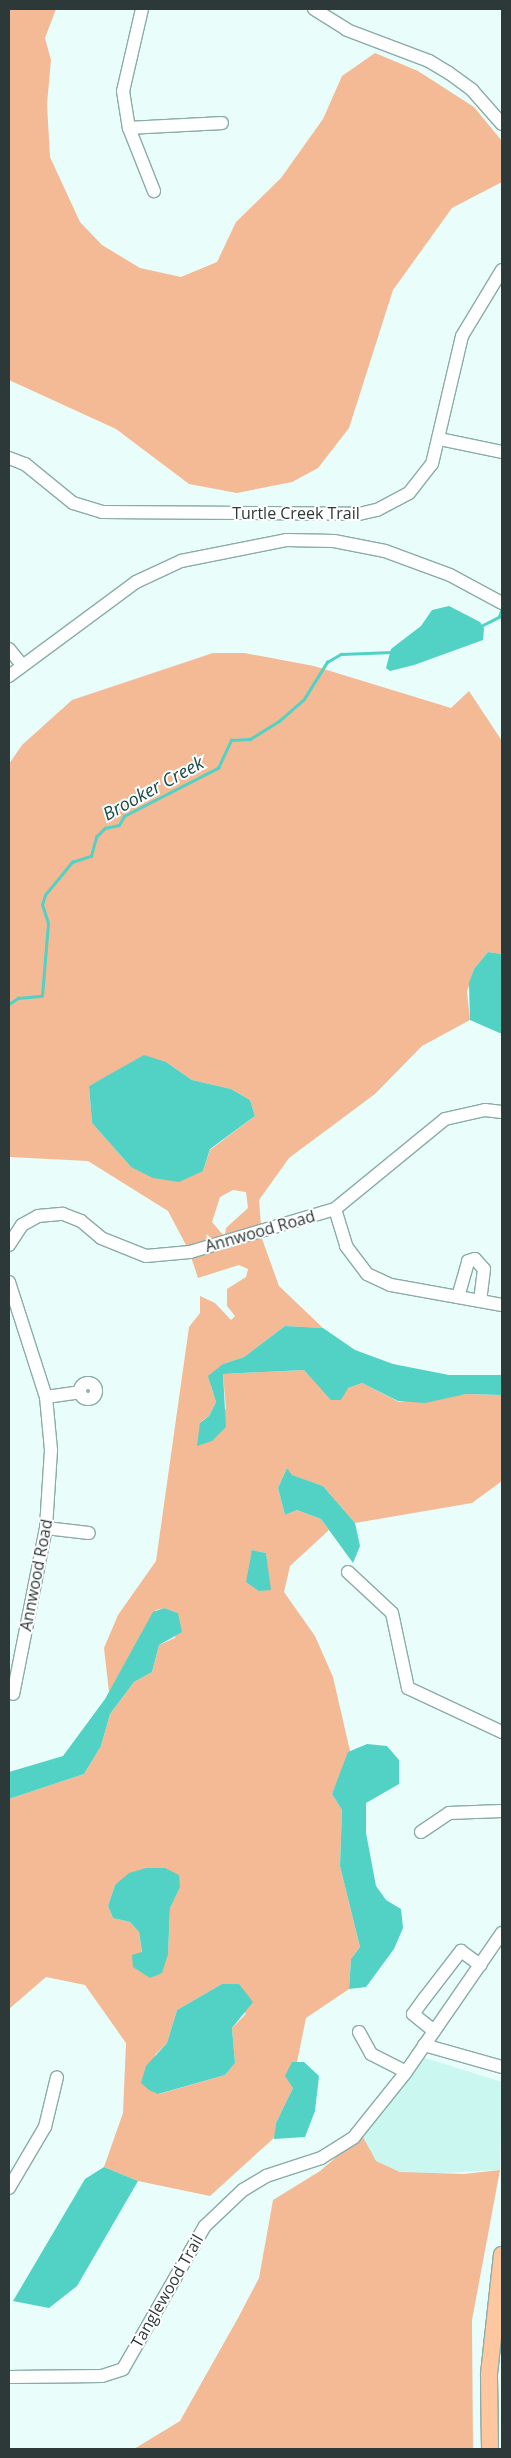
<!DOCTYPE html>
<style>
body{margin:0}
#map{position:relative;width:511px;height:2458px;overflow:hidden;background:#e9fefb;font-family:"Open Sans",sans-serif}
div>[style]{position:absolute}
.built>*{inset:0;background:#caf8f1}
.green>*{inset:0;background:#f3ba95}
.water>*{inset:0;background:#52d1c5}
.stream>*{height:2.5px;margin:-1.25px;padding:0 1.25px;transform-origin:1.25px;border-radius:1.25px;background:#52d1c5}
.roads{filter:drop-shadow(1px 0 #8aaca7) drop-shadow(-1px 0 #8aaca7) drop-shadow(0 1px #8aaca7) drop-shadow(0 -1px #8aaca7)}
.minor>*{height:12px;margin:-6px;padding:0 6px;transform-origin:6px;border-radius:6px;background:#fff}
.minor>.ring{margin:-6px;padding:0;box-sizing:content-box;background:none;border:12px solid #fff;border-radius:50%}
.major>*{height:16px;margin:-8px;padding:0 8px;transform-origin:8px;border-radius:8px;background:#fec7a0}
span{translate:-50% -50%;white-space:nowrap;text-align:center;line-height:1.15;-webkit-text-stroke:4px #fff;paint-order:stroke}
.street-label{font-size:16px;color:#2c3938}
.water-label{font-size:18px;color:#144b46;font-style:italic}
.frame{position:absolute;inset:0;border:10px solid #2c3938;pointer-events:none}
</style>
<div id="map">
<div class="built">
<div style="clip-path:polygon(422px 2057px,502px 2082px,500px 2170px,421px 2174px,400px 2172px,375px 2161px,362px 2135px)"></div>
</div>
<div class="green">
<div style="clip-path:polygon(10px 9px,56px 9px,45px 38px,51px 60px,47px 104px,50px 157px,80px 222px,102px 245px,140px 268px,181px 277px,217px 262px,236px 222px,281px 178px,323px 119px,342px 76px,375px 53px,418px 71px,474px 107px,502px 141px,502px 182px,452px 208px,393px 290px,349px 428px,318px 468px,292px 482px,237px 493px,189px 484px,116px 429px,9px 380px)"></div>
<div style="clip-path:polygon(evenodd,213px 653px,244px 653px,314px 666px,451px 708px,469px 691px,502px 741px,502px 954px,488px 952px,474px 969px,467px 992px,470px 1020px,422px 1046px,375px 1094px,289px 1158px,259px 1200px,261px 1225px,225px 1235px,226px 1228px,248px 1208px,246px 1192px,233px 1190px,220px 1197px,212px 1222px,224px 1236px,187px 1247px,168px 1211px,88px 1161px,9px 1157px,9px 764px,22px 745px,72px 700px,213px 653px,166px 1062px,192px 1080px,231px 1089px,250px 1100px,255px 1116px,210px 1150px,203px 1171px,131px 1167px,92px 1123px,89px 1086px,125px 1067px,166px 1062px)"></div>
<div style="clip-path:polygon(evenodd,261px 1236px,279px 1286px,323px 1328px,285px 1326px,244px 1357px,223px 1364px,211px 1386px,216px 1402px,209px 1416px,199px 1423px,226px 1409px,223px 1374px,304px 1370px,317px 1382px,348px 1388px,362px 1383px,399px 1402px,466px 1394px,502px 1395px,502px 1481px,472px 1503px,355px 1523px,323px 1486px,291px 1475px,287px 1468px,278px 1488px,285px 1515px,297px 1510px,321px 1519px,329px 1530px,290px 1566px,284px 1592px,315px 1636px,333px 1677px,350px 1751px,332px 1794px,342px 1810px,340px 1866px,360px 1947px,351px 1959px,349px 1989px,306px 2018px,297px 2062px,292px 2062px,293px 2088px,276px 2123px,275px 2137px,210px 2196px,138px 2181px,104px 2167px,123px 2113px,126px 2043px,85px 1985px,46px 1977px,9px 2009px,9px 1799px,84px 1774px,101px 1746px,110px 1714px,134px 1682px,152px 1672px,159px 1645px,175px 1638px,178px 1613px,164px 1608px,156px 1610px,109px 1692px,104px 1648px,118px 1615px,156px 1561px,189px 1327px,200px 1313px,200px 1296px,215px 1303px,231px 1320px,235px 1316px,227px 1306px,227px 1289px,246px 1277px,248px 1269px,239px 1265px,198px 1278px,191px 1257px,261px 1236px,252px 1550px,266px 1553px,270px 1589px,267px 1588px,252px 1550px,261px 1236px,115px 1885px,179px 1887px,170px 1908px,168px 1954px,142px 1953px,139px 1932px,130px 1922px,113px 1918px,108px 1906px,115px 1885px,261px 1236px,222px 1984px,246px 2014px,232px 2028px,235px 2063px,225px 2075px,159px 2094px,155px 2055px,167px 2043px,177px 2010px,222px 1984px)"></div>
<div style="clip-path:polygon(362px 2135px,376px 2161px,400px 2172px,464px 2174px,500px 2170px,472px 2320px,473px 2449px,134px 2449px,180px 2421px,238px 2318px,259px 2278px,273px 2200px,320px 2171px)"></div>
</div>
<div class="water">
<div style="clip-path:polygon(449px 606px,480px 622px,484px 628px,483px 640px,414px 665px,390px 671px,386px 668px,391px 649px,421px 626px,432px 610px)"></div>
<div style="clip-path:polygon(488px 952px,502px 954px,502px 1034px,470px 1020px,469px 983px,474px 969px)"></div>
<div style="clip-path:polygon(144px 1055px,166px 1062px,192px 1080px,231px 1089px,250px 1100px,255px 1116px,210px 1149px,203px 1171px,179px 1182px,153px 1178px,131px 1167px,92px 1123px,89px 1086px)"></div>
<div style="clip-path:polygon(285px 1326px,323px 1328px,355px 1350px,393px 1364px,449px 1375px,502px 1375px,502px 1395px,466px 1394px,425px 1403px,398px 1401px,362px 1383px,348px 1388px,341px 1400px,331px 1400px,304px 1370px,223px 1374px,226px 1427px,212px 1441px,197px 1446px,200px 1423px,209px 1416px,216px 1402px,208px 1376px,223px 1364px,244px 1357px)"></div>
<div style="clip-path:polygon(287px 1468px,292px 1475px,323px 1486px,355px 1523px,360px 1546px,353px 1563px,321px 1519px,297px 1510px,285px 1515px,278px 1488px)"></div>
<div style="clip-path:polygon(252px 1550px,266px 1553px,271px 1590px,259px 1591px,246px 1582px)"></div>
<div style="clip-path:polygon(164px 1608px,178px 1613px,182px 1632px,159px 1645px,152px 1672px,134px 1682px,110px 1714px,101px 1746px,84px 1774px,9px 1799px,9px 1772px,63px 1756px,105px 1699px,153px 1612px)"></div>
<div style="clip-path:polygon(367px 1744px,387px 1746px,399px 1760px,399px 1784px,366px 1803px,366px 1833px,376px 1886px,386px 1900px,401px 1909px,403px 1928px,394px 1949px,366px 1987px,349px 1989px,351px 1959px,360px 1947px,340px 1866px,342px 1810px,332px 1794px,348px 1752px)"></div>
<div style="clip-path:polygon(146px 1868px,165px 1868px,179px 1875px,180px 1887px,170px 1908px,168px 1954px,162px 1973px,150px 1978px,133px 1967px,132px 1955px,142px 1952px,139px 1932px,130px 1922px,113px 1918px,108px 1906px,115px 1885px,129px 1873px)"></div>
<div style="clip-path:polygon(222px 1984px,239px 1984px,253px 2002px,232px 2028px,235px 2063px,225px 2075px,158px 2094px,149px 2090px,141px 2083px,146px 2066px,167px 2043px,177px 2010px)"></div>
<div style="clip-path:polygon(292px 2062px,304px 2062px,319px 2076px,315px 2111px,305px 2137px,274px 2139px,276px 2123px,293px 2088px,285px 2076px)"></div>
<div style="clip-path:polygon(104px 2167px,138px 2181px,77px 2286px,49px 2308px,13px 2301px,85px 2179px)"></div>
</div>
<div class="stream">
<div style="left:481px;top:626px;width:20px;rotate:-27deg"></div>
<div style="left:499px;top:617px;width:6px;rotate:-72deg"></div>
<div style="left:9px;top:1004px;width:11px;rotate:-34deg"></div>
<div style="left:18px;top:998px;width:24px;rotate:-5deg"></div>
<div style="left:42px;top:996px;width:73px;rotate:-85.3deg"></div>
<div style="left:48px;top:923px;width:19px;rotate:-108deg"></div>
<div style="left:42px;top:905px;width:10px;rotate:-73deg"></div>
<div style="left:45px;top:895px;width:43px;rotate:-50.7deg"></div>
<div style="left:72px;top:862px;width:20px;rotate:-18deg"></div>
<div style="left:91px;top:856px;width:20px;rotate:-75deg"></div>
<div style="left:96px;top:837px;width:13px;rotate:-45deg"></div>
<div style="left:105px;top:828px;width:14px;rotate:-12deg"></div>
<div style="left:119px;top:825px;width:10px;rotate:-61deg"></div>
<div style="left:124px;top:816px;width:106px;rotate:-27.1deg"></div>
<div style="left:218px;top:768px;width:31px;rotate:-65deg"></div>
<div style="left:231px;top:740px;width:19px;rotate:-3deg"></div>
<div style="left:250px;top:739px;width:34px;rotate:-32deg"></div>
<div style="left:279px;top:721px;width:33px;rotate:-41deg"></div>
<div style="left:304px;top:699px;width:44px;rotate:-58.1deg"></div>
<div style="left:327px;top:662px;width:16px;rotate:-30deg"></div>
<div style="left:341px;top:654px;width:51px;rotate:-2.2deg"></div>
</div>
<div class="roads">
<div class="minor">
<div style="left:142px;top:9px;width:84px;rotate:103deg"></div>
<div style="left:123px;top:91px;width:37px;rotate:81deg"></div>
<div style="left:129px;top:128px;width:68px;rotate:68.4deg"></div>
<div style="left:314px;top:9px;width:39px;rotate:32deg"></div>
<div style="left:347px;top:30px;width:88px;rotate:20.7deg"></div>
<div style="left:429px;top:61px;width:23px;rotate:31deg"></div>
<div style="left:449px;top:73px;width:29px;rotate:36deg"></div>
<div style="left:472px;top:90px;width:45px;rotate:48.6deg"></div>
<div style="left:129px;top:128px;width:93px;rotate:-3.1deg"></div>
<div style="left:440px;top:439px;width:63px;rotate:11.8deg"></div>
<div style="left:9px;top:458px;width:17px;rotate:21deg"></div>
<div style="left:25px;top:464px;width:62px;rotate:39.1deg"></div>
<div style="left:73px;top:503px;width:30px;rotate:17deg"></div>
<div style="left:102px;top:512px;width:257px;rotate:0.4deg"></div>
<div style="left:359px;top:514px;width:18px;rotate:-13deg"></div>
<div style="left:377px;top:510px;width:36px;rotate:-28deg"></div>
<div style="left:409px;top:493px;width:37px;rotate:-52deg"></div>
<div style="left:432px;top:464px;width:131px;rotate:-76.8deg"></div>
<div style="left:462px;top:336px;width:77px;rotate:-58.8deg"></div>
<div style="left:9px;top:649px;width:21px;rotate:51deg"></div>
<div style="left:9px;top:676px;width:158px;rotate:-36.5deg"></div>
<div style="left:136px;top:582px;width:50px;rotate:-25deg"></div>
<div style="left:181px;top:561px;width:107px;rotate:-11.3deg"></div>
<div style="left:286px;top:540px;width:48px;rotate:1.2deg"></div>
<div style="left:334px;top:541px;width:52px;rotate:11.1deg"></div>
<div style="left:385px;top:551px;width:69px;rotate:20.3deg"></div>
<div style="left:450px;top:575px;width:59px;rotate:28.3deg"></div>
<div style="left:335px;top:1209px;width:39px;rotate:73deg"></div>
<div style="left:346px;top:1246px;width:35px;rotate:53deg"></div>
<div style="left:367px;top:1274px;width:26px;rotate:25deg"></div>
<div style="left:391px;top:1285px;width:113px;rotate:10.2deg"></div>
<div style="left:9px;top:1245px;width:24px;rotate:-57deg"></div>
<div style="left:22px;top:1225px;width:18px;rotate:-29deg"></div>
<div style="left:38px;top:1216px;width:25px;rotate:-5deg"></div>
<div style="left:63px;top:1214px;width:19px;rotate:21deg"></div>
<div style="left:81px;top:1221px;width:26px;rotate:40deg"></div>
<div style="left:101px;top:1238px;width:48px;rotate:21.8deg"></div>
<div style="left:146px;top:1256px;width:44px;rotate:-5.2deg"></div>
<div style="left:190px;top:1252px;width:151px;rotate:-16.5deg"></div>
<div style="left:335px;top:1209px;width:142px;rotate:-39.3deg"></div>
<div style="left:445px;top:1119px;width:41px;rotate:-12.7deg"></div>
<div style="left:485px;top:1110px;width:17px;rotate:7deg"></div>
<div style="left:9px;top:1282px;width:121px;rotate:72.2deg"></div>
<div style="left:46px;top:1397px;width:53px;rotate:84.6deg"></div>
<div style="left:51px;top:1450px;width:78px;rotate:93.7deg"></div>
<div style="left:46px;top:1528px;width:169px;rotate:101.2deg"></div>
<div style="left:458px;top:1297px;width:37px;rotate:-74deg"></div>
<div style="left:468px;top:1261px;width:7px;rotate:-16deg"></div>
<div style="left:475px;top:1259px;width:13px;rotate:48deg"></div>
<div style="left:484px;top:1269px;width:32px;rotate:97deg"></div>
<div class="ring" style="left:80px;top:1383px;width:4px;height:4px"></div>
<div style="left:46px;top:1397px;width:34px;rotate:-8deg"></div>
<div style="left:46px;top:1528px;width:43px;rotate:6.6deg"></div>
<div style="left:348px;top:1572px;width:60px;rotate:43deg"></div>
<div style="left:392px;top:1613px;width:77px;rotate:78deg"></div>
<div style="left:408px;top:1688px;width:104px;rotate:25.1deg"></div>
<div style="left:421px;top:1832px;width:34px;rotate:-34deg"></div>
<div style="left:449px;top:1813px;width:53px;rotate:-2.2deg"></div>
<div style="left:434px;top:2031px;width:27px;rotate:-141deg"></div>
<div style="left:413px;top:2014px;width:19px;rotate:-54deg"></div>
<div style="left:424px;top:1999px;width:61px;rotate:-52.4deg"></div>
<div style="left:461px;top:1951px;width:24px;rotate:36deg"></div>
<div style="left:359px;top:2032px;width:25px;rotate:61deg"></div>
<div style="left:371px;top:2054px;width:39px;rotate:27deg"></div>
<div style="left:424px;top:2045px;width:81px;rotate:15.8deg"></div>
<div style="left:9px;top:2188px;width:71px;rotate:-59.5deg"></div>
<div style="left:45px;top:2127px;width:51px;rotate:-76.5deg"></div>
<div style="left:9px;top:2377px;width:93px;rotate:-0.6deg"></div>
<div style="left:102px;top:2376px;width:22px;rotate:-18deg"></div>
<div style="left:123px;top:2369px;width:165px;rotate:-60.2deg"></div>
<div style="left:205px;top:2226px;width:52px;rotate:-43.5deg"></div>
<div style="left:243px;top:2190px;width:27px;rotate:-31deg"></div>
<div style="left:266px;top:2176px;width:58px;rotate:-18.1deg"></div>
<div style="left:321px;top:2158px;width:39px;rotate:-32deg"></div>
<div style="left:354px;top:2137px;width:83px;rotate:-51.3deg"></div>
<div style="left:406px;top:2072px;width:169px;rotate:-55.4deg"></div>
</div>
<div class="major">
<div style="left:490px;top:2449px;width:75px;rotate:-90.8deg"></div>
<div style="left:489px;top:2374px;width:120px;rotate:-83.8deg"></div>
</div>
</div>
<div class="street-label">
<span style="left:296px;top:513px">Turtle Creek Trail</span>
<span style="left:260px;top:1231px;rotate:-16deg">Annwood Road</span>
<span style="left:36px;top:1575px;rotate:-79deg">Annwood Road</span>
<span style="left:167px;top:2291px;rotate:-60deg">Tanglewood Trail</span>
</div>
<div class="water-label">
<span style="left:153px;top:788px;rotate:-29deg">Brooker Creek</span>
</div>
<div class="frame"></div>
</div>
